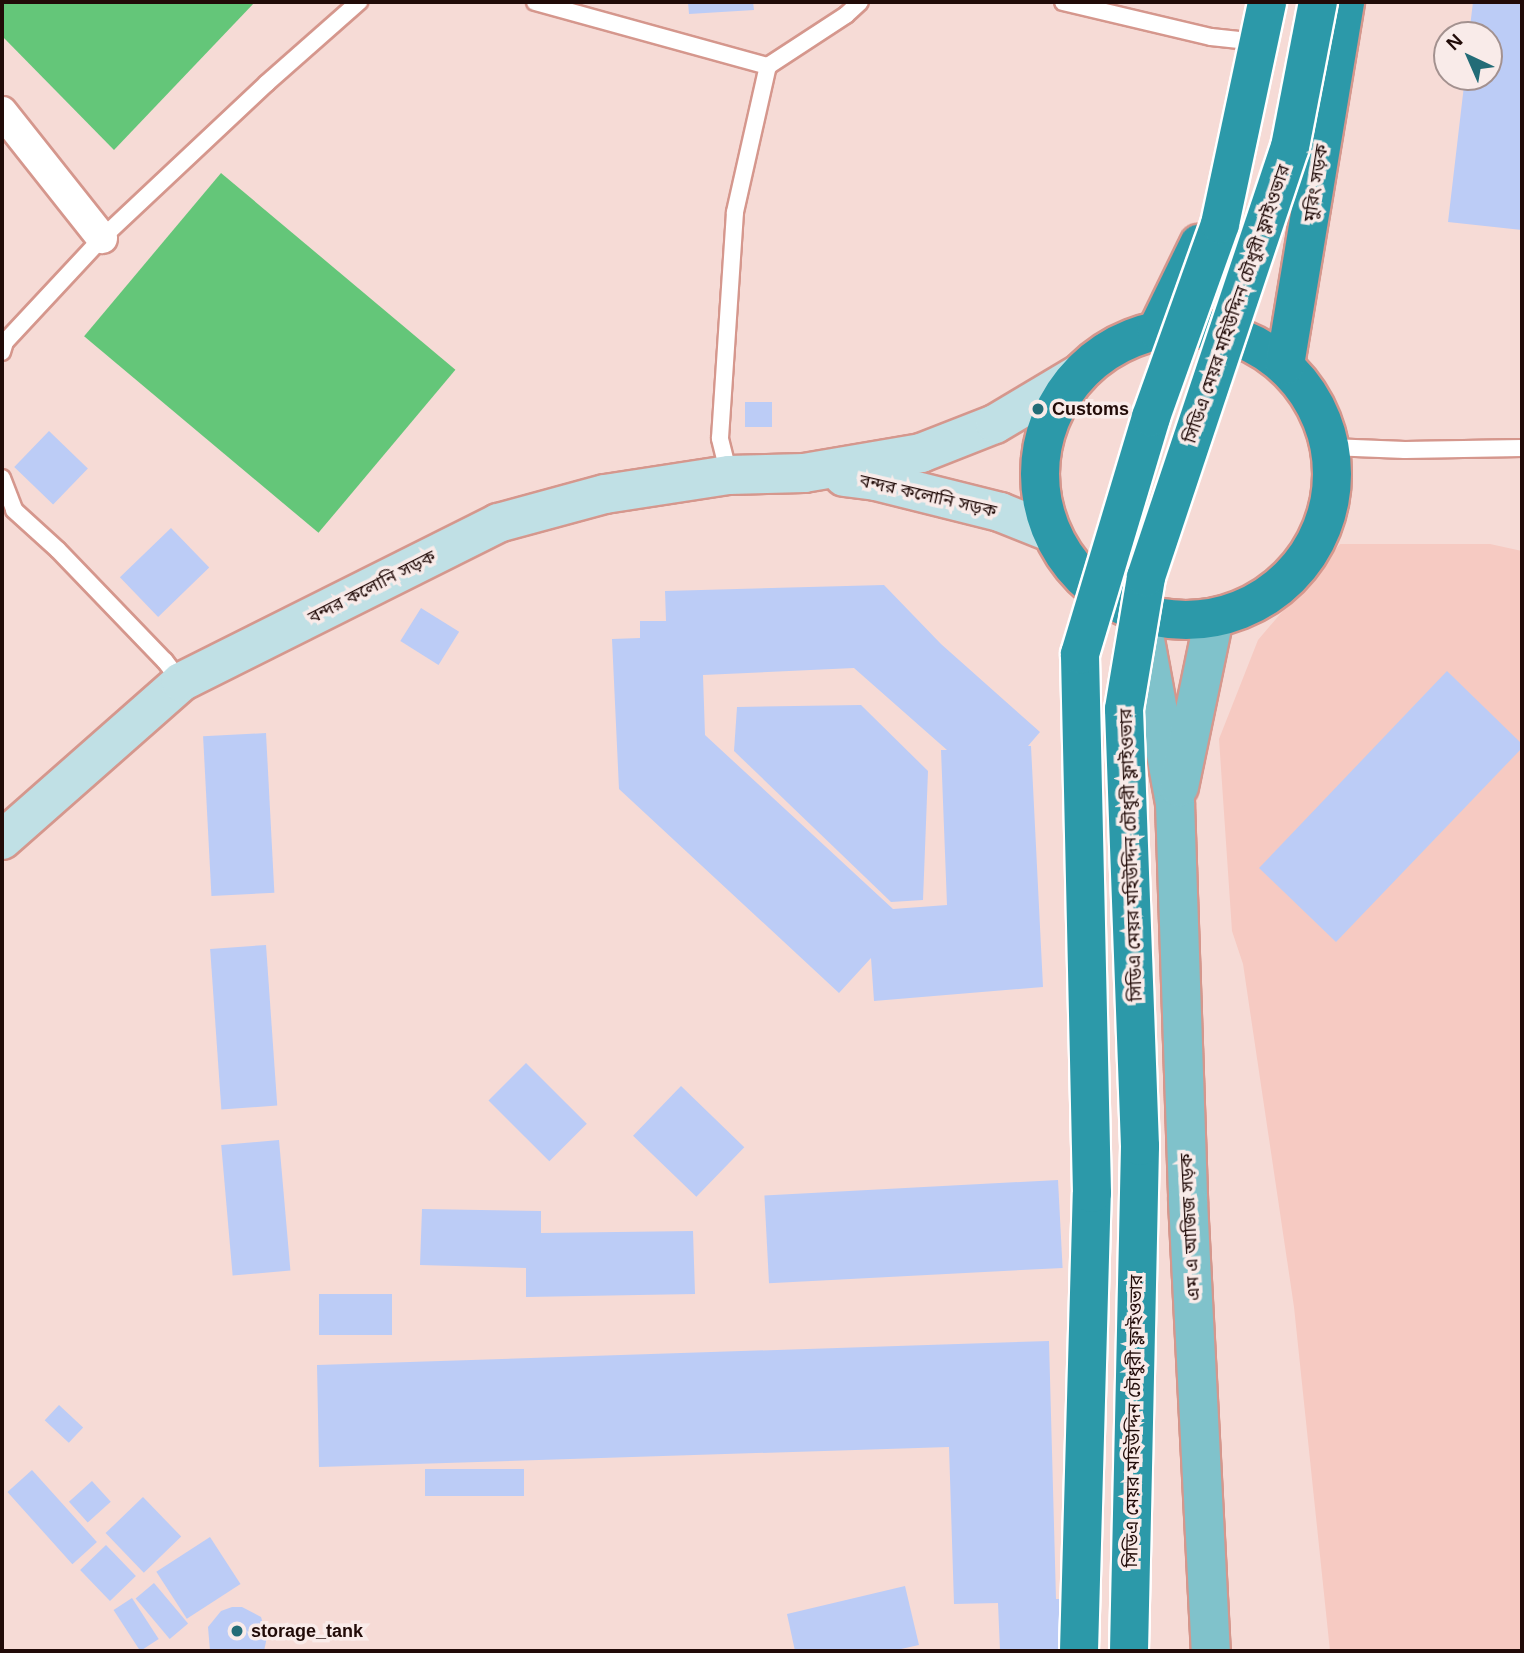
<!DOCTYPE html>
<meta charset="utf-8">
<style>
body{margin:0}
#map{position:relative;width:1524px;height:1653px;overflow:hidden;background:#f6dbd6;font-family:Helvetica,"Noto Sans Bengali",sans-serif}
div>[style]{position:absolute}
.built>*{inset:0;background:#f6cac2}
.water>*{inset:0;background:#64c679;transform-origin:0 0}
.building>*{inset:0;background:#bcccf6;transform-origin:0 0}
.roads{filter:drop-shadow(2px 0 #d5978d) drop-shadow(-2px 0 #d5978d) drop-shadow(0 2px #d5978d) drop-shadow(0 -2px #d5978d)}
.lane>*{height:16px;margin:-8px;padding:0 8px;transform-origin:8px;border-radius:8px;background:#fff}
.street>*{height:30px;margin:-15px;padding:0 15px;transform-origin:15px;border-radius:15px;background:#fff}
.secondary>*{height:38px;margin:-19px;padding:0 19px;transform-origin:19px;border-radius:19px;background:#c0e0e5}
.primary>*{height:38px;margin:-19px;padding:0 19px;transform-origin:19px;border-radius:19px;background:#80c2cb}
.highway>*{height:38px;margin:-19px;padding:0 19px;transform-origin:19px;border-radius:19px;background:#2c99a9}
.highway>.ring{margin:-19px;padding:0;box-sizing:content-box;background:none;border:38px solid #2c99a9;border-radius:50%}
.bridges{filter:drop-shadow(2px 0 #fff) drop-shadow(-2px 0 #fff) drop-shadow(0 2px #fff) drop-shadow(0 -2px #fff)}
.highway-bridge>*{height:38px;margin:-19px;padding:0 19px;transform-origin:19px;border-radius:19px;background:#2c99a9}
.dots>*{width:19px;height:19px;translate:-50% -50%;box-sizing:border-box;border:4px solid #f9ebe9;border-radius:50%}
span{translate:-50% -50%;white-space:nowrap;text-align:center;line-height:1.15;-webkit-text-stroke:7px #f9ebe9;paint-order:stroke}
.street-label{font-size:18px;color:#210b08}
.poi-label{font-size:18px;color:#210b08;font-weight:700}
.left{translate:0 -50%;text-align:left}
.frame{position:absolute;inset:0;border:4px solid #210b08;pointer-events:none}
.north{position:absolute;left:1433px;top:21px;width:70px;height:70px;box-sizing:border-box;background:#f9ebe9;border:2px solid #a3918f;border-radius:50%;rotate:316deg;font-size:19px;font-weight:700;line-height:28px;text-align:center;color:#210b08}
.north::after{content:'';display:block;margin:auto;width:24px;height:32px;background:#236c77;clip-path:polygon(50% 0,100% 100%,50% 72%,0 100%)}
</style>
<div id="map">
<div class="built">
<div style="clip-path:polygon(1340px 544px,1490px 544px,1522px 551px,1522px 1651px,1330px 1651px,1294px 1307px,1243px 964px,1232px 931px,1219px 739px,1258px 640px)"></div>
</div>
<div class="water">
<div style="clip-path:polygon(2px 2px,255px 2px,114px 150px,2px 36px)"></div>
<div style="left:221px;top:173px;width:306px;height:213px;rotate:40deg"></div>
</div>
<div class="building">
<div style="clip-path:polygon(688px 2px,753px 2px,754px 10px,689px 14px)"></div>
<div style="clip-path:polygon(1473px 2px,1522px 2px,1522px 230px,1448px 222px,1465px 77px,1489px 77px,1489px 35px,1469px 35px)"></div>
<div style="left:745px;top:402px;width:27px;height:25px"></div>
<div style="left:49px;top:431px;width:54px;height:50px;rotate:44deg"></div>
<div style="left:171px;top:528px;width:55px;height:71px;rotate:46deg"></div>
<div style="clip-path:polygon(evenodd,884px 585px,941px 644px,1040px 732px,1028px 746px,1031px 746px,1043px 987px,874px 1001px,871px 958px,839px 993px,619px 789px,612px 639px,640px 638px,640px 621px,666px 621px,665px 591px,884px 585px,854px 668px,947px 750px,941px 750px,947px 905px,893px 909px,705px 735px,703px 675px,854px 668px)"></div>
<div style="left:421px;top:608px;width:45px;height:39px;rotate:32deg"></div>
<div style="clip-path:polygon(1447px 671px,1522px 744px,1522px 748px,1336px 942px,1259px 868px)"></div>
<div style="clip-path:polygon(861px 705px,928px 771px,923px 900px,891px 902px,734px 751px,737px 707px)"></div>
<div style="left:266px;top:733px;width:160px;height:63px;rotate:87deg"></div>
<div style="left:266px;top:945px;width:161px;height:56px;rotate:86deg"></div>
<div style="left:526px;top:1063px;width:86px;height:53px;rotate:45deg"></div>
<div style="left:681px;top:1086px;width:88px;height:69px;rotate:44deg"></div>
<div style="left:279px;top:1140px;width:131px;height:58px;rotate:85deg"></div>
<div style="left:1058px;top:1180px;width:88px;height:294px;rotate:87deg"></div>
<div style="clip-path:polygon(422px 1209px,541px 1211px,541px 1233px,693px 1231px,695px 1294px,526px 1297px,526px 1268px,420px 1265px)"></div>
<div style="left:319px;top:1294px;width:73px;height:41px"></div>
<div style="clip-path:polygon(1049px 1341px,1056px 1599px,1060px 1599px,1063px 1651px,1000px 1651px,998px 1603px,954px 1604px,949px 1447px,319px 1467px,317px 1365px)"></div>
<div style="left:59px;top:1405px;width:33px;height:21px;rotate:43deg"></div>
<div style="left:425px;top:1469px;width:99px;height:27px"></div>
<div style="left:32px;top:1470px;width:97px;height:33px;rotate:48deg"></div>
<div style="left:92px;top:1481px;width:28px;height:31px;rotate:48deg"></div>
<div style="left:143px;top:1497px;width:55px;height:52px;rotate:46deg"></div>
<div style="left:210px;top:1537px;width:56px;height:64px;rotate:57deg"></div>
<div style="left:106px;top:1545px;width:43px;height:36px;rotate:46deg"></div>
<div style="left:154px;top:1583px;width:53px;height:24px;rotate:50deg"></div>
<div style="clip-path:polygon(905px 1586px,919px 1645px,892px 1651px,795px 1651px,787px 1614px)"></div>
<div style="left:132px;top:1598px;width:49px;height:22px;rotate:57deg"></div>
<div style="clip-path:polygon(232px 1607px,242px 1607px,261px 1617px,267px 1637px,264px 1651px,210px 1651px,208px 1627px,221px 1611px)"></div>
</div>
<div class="roads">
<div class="lane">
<div style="left:535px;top:2px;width:242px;rotate:15.4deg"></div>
<div style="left:1063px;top:2px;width:152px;rotate:13.3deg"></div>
<div style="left:1211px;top:37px;width:47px;rotate:6.1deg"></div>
<div style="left:2px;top:352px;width:10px;rotate:-73deg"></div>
<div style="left:5px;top:342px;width:142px;rotate:-47deg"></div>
<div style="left:102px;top:238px;width:226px;rotate:-43.2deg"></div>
<div style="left:267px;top:83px;width:123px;rotate:-41.4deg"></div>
<div style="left:1330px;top:447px;width:75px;rotate:2.3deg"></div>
<div style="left:1405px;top:450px;width:117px;rotate:-1deg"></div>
<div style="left:729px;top:475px;width:38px;rotate:-104deg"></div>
<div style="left:720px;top:438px;width:226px;rotate:-86.2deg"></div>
<div style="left:735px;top:212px;width:150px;rotate:-77.3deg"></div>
<div style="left:768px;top:66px;width:93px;rotate:-33.2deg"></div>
<div style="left:846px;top:15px;width:19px;rotate:-43deg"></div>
<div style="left:2px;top:478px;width:34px;rotate:69deg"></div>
<div style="left:14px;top:510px;width:59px;rotate:42.3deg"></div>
<div style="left:58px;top:550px;width:154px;rotate:46.1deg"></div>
<div style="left:165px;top:661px;width:26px;rotate:53deg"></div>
</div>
<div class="street">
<div style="left:2px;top:112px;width:161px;rotate:51.6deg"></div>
</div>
<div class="secondary">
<div style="left:844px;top:477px;width:32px;rotate:7deg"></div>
<div style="left:876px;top:481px;width:128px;rotate:14deg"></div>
<div style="left:1000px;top:512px;width:54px;rotate:21.8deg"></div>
<div style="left:2px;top:840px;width:239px;rotate:-41.4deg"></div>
<div style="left:181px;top:682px;width:355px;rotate:-26.6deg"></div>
<div style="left:498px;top:523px;width:111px;rotate:-15.2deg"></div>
<div style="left:605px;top:494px;width:125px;rotate:-8.7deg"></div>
<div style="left:729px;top:475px;width:75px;rotate:-1.5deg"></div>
<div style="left:804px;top:473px;width:119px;rotate:-9.7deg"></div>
<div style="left:921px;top:453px;width:79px;rotate:-21.4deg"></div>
<div style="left:995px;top:424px;width:98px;rotate:-30.8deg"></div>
</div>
<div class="primary">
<div style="left:1141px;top:618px;width:188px;rotate:79.6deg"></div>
<div style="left:1175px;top:803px;width:398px;rotate:88.1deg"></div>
<div style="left:1188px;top:1201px;width:451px;rotate:87.1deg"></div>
<div style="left:1179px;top:787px;width:173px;rotate:-78.3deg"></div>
</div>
<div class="highway">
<div class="ring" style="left:1040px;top:328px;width:254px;height:254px"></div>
<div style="left:1157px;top:330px;width:96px;rotate:-64deg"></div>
<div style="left:1285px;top:365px;width:368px;rotate:-80.6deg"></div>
</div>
</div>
<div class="bridges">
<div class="highway-bridge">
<div style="left:1079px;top:1651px;width:458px;rotate:-88.4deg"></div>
<div style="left:1092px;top:1193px;width:539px;rotate:-91.28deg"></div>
<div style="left:1080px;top:654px;width:247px;rotate:-73.3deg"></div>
<div style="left:1151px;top:417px;width:205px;rotate:-70.3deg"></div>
<div style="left:1220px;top:224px;width:227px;rotate:-78deg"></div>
<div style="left:1129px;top:1651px;width:505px;rotate:-88.75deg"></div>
<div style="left:1140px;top:1146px;width:437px;rotate:-92.1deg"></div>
<div style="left:1124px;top:709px;width:134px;rotate:-80.5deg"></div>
<div style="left:1146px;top:577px;width:453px;rotate:-71.5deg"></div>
<div style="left:1290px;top:147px;width:148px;rotate:-79.1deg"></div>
</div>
</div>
<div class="dots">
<div style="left:1038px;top:409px;background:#236c77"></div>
<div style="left:237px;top:1631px;background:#236c77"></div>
</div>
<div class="street-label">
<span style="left:1316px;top:183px;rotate:-81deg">মুরিং সড়ক</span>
<span style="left:1237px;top:304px;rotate:-71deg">সিডিএ মেয়র মহিউদ্দিন চৌধুরী ফ্লাইওভার</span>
<span style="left:928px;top:496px;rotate:13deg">বন্দর কলোনি সড়ক</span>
<span style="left:372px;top:587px;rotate:-27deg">বন্দর কলোনি সড়ক</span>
<span style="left:1131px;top:855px;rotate:-92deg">সিডিএ মেয়র মহিউদ্দিন চৌধুরী ফ্লাইওভার</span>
<span style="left:1190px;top:1227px;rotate:-93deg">এম এ আজিজ সড়ক</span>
<span style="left:1134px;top:1421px;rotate:-89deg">সিডিএ মেয়র মহিউদ্দিন চৌধুরী ফ্লাইওভার</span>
</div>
<div class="poi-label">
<span class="left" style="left:1052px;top:409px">Customs</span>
<span class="left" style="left:251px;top:1631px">storage_tank</span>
</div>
<div class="frame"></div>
<div class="north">N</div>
</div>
